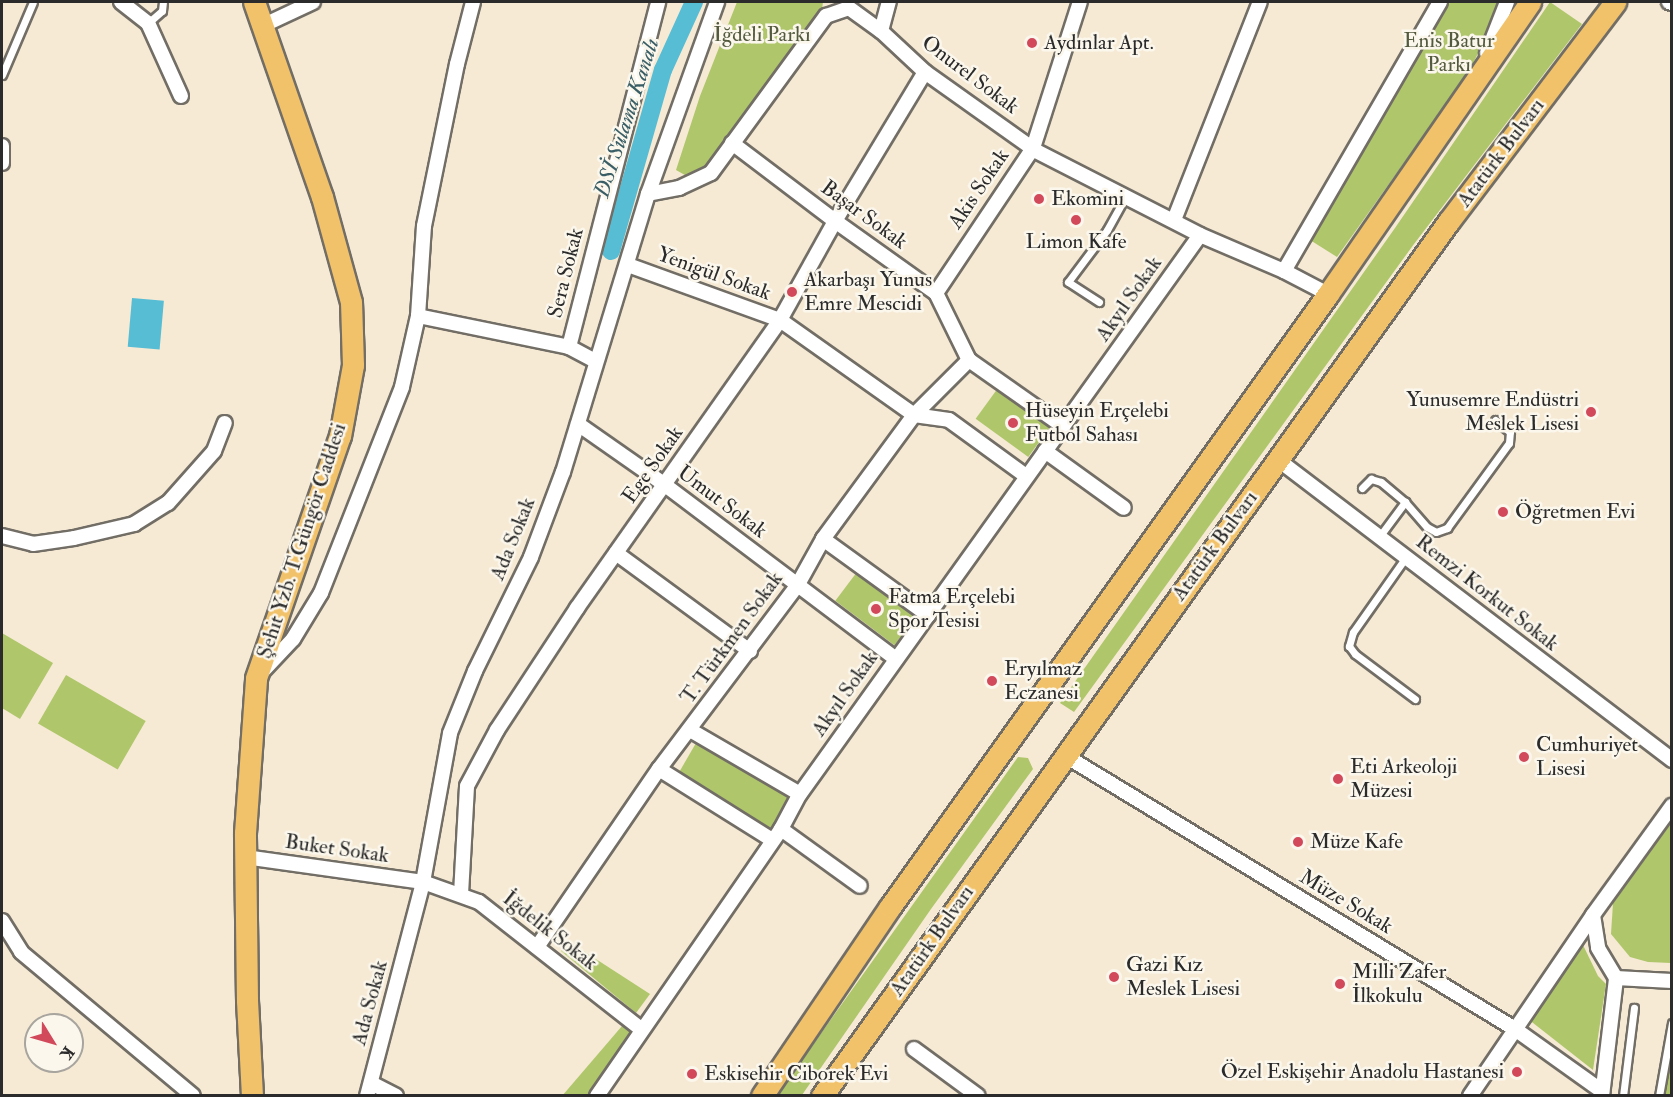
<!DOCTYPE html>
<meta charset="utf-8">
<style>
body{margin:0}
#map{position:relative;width:1673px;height:1097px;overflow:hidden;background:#f6ead5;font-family:"IM FELL Double Pica",serif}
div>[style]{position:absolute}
.green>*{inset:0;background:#afc66b;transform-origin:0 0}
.water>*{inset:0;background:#57bdd4;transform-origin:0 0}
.canal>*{height:18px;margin:-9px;padding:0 9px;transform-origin:9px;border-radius:9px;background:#57bdd4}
.roads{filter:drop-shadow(2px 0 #726e66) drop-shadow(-2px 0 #726e66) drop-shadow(0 2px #726e66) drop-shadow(0 -2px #726e66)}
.lane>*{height:7px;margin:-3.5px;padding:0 3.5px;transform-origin:3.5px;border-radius:3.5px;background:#fff}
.street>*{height:14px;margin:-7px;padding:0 7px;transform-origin:7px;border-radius:7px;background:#fff}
.primary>*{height:21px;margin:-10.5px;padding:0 10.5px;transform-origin:10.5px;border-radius:10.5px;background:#f2c26a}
.dots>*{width:16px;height:16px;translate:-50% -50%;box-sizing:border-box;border:3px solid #fbf7ec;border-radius:50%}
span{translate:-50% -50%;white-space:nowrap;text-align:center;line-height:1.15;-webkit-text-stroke:5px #fbf7ec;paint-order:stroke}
.park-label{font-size:21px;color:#535a3e}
.poi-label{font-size:21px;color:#2b2b2b}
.left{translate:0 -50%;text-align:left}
.right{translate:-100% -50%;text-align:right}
.street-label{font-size:21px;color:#2b2b2b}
.water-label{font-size:22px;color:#3a5e66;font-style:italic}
.frame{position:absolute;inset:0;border:3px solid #2b2b2b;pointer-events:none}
.north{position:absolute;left:24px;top:1013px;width:60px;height:60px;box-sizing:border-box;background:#fbf7ec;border:2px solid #a8a59f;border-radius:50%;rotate:127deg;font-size:16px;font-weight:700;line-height:24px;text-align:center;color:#2b2b2b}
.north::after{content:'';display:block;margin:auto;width:21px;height:27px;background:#d1495b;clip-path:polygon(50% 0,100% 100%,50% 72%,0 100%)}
</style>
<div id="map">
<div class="green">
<div style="clip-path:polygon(737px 2px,823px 2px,822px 10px,809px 28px,711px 166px,692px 179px,676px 170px,700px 96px)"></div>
<div style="clip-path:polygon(1450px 2px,1500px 2px,1489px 32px,1468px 73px,1337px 257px,1310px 240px)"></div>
<div style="clip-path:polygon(1550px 2px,1582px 24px,1414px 244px,1074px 712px,1060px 703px,1395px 228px)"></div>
<div style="left:998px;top:388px;width:65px;height:38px;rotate:36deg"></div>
<div style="left:857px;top:572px;width:74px;height:36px;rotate:37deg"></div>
<div style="clip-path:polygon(2px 633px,53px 663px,20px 719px,2px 708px)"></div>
<div style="left:66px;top:675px;width:92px;height:56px;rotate:30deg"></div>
<div style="left:696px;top:743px;width:111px;height:37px;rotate:30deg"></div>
<div style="clip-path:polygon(1018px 757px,1028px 758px,1033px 769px,931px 909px,802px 1095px,777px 1095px)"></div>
<div style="clip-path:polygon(1671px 823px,1671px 963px,1648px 962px,1630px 957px,1611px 934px,1613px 903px)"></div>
<div style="clip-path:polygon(568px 941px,650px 994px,636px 1013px,561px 951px)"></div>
<div style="clip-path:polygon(1583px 945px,1598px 976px,1606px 984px,1593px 1070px,1528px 1019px)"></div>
<div style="clip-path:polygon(628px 1019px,642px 1030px,597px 1095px,562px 1096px)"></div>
<div style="clip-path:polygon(1671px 1044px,1671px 1095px,1659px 1095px)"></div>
</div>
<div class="water">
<div style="left:132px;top:298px;width:32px;height:49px;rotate:5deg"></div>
</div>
<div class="canal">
<div style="left:611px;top:251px;width:188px;rotate:-74deg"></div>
<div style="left:663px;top:70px;width:75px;rotate:-65.5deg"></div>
</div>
<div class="roads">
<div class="lane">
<div style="left:148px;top:23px;width:18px;rotate:-41deg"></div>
<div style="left:162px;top:11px;width:9px;rotate:-84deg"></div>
<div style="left:2px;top:75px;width:79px;rotate:-67deg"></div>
<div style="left:1099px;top:302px;width:37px;rotate:-147deg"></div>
<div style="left:1068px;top:282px;width:65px;rotate:-53.1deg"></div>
<div style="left:1107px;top:230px;width:39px;rotate:-61deg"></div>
<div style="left:1362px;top:488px;width:13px;rotate:-45deg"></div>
<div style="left:1371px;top:479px;width:10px;rotate:17deg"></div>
<div style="left:1381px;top:482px;width:31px;rotate:40deg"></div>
<div style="left:1405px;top:502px;width:33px;rotate:49deg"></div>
<div style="left:1427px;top:527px;width:10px;rotate:29deg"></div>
<div style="left:1436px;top:532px;width:12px;rotate:-20deg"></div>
<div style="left:1447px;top:528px;width:105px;rotate:-53.9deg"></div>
<div style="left:1509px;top:443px;width:11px;rotate:-85deg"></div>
<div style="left:1510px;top:432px;width:19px;rotate:-141deg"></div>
<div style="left:1379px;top:537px;width:44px;rotate:-53.4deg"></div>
<div style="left:1406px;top:557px;width:92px;rotate:125.2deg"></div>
<div style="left:1353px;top:632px;width:15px;rotate:106deg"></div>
<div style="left:1349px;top:646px;width:10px;rotate:53deg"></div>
<div style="left:1355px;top:654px;width:75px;rotate:36.9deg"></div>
<div style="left:1623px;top:1096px;width:89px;rotate:-82.9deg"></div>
<div style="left:1659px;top:1096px;width:74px;rotate:-79.9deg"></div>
</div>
<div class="street">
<div style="left:121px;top:2px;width:34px;rotate:38deg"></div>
<div style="left:148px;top:23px;width:80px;rotate:65.7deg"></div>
<div style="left:1669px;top:2px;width:3px;rotate:18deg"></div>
<div style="left:264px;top:25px;width:54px;rotate:-25.1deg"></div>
<div style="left:881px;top:31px;width:30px;rotate:-75deg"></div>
<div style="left:1487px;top:53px;width:55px;rotate:-68.6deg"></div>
<div style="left:732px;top:143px;width:129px;rotate:37.1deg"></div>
<div style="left:835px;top:221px;width:124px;rotate:35.5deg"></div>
<div style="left:936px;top:293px;width:75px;rotate:63.8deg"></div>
<div style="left:969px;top:360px;width:115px;rotate:35.1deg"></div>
<div style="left:2px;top:146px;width:17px;rotate:90deg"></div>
<div style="left:648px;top:194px;width:32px;rotate:-11deg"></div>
<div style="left:679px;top:188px;width:35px;rotate:-25deg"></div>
<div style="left:711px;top:173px;width:195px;rotate:-53.8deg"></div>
<div style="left:826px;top:16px;width:24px;rotate:-19deg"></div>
<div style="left:849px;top:8px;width:39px;rotate:36deg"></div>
<div style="left:881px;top:31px;width:60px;rotate:43deg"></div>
<div style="left:925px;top:72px;width:136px;rotate:35.4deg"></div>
<div style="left:1036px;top:151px;width:184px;rotate:27.1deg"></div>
<div style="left:1200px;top:235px;width:91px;rotate:23.2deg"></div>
<div style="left:1284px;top:271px;width:50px;rotate:27.6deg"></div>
<div style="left:1174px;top:220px;width:234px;rotate:-68.5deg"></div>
<div style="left:628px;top:265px;width:162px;rotate:19.9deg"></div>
<div style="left:780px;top:320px;width:164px;rotate:35.3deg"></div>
<div style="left:914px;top:415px;width:35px;rotate:8deg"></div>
<div style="left:949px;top:420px;width:95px;rotate:36deg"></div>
<div style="left:1284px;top:271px;width:311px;rotate:-59.9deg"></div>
<div style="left:936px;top:293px;width:174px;rotate:-56.2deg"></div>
<div style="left:1033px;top:148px;width:153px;rotate:-72.2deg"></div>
<div style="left:418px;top:316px;width:154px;rotate:11.6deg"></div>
<div style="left:569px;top:347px;width:30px;rotate:28deg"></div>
<div style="left:569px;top:347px;width:356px;rotate:-75.5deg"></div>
<div style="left:578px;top:424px;width:106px;rotate:35deg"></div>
<div style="left:665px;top:485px;width:289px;rotate:37deg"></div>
<div style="left:1045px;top:451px;width:97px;rotate:35.8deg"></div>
<div style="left:1277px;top:459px;width:497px;rotate:37.3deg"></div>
<div style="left:2px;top:536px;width:32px;rotate:14deg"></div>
<div style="left:33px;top:544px;width:41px;rotate:-8.3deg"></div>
<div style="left:74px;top:538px;width:62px;rotate:-13.1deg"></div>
<div style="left:134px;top:524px;width:40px;rotate:-32deg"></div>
<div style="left:168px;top:503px;width:69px;rotate:-48.5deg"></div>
<div style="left:214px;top:451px;width:30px;rotate:-69deg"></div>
<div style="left:823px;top:539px;width:130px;rotate:35.9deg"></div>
<div style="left:616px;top:553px;width:166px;rotate:36.2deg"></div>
<div style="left:262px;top:672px;width:45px;rotate:-46.8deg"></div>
<div style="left:293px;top:639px;width:54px;rotate:-58.7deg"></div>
<div style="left:321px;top:593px;width:221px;rotate:-68.5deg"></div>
<div style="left:402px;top:387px;width:73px;rotate:-77.3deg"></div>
<div style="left:418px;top:316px;width:90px;rotate:-86.2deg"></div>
<div style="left:424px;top:226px;width:165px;rotate:-78.5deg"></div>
<div style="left:457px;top:64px;width:64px;rotate:-75.5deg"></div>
<div style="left:690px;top:730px;width:127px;rotate:30.2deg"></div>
<div style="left:1064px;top:755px;width:528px;rotate:31.28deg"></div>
<div style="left:1515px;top:1029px;width:107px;rotate:35.5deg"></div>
<div style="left:659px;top:769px;width:133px;rotate:32.1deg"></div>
<div style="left:781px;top:829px;width:97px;rotate:35.8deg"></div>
<div style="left:245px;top:857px;width:180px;rotate:8deg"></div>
<div style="left:423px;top:882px;width:59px;rotate:19.7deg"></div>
<div style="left:479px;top:902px;width:207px;rotate:38.1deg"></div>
<div style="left:461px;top:894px;width:108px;rotate:-86.8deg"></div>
<div style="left:467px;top:786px;width:64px;rotate:-61.8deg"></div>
<div style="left:497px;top:730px;width:146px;rotate:-56.7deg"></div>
<div style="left:577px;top:608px;width:352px;rotate:-54.8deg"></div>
<div style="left:780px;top:320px;width:113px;rotate:-60.9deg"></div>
<div style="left:835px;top:221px;width:174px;rotate:-58.9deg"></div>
<div style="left:1593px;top:915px;width:33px;rotate:81deg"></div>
<div style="left:1598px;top:948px;width:35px;rotate:59deg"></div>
<div style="left:1616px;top:978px;width:56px;rotate:3.1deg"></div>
<div style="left:2px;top:921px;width:36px;rotate:58deg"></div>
<div style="left:21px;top:952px;width:224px;rotate:39.9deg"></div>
<div style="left:537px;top:947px;width:216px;rotate:-55.6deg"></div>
<div style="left:659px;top:769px;width:229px;rotate:-53deg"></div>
<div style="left:797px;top:586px;width:54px;rotate:-61deg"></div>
<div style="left:823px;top:539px;width:154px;rotate:-53.7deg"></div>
<div style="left:914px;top:415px;width:78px;rotate:-45deg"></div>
<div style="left:914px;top:1049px;width:79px;rotate:36.3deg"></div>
<div style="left:371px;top:1083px;width:28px;rotate:27deg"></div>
<div style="left:367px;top:1096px;width:221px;rotate:-75.3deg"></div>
<div style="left:423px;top:882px;width:151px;rotate:-79.7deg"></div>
<div style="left:450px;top:733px;width:67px;rotate:-68deg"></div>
<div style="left:475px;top:671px;width:127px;rotate:-63.8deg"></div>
<div style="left:531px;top:557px;width:91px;rotate:-69.4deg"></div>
<div style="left:563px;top:472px;width:291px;rotate:-73deg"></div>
<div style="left:648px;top:194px;width:204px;rotate:-70.2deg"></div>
<div style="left:597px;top:1096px;width:324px;rotate:-55.4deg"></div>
<div style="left:781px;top:829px;width:40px;rotate:-62deg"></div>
<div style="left:800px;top:794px;width:687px;rotate:-54.41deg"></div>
<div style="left:1470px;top:1096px;width:219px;rotate:-55.8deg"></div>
<div style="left:1593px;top:915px;width:135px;rotate:-54.1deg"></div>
<div style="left:1602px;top:1096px;width:119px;rotate:-83.2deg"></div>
</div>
<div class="primary">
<div style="left:252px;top:1096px;width:96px;rotate:-93deg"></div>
<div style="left:247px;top:1000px;width:167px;rotate:-90.7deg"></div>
<div style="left:245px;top:833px;width:155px;rotate:-85.9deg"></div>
<div style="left:256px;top:678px;width:256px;rotate:-70.9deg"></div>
<div style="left:340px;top:436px;width:72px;rotate:-79.6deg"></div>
<div style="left:353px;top:365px;width:63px;rotate:-91.8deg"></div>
<div style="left:351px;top:302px;width:109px;rotate:-105.4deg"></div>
<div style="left:322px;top:197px;width:207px;rotate:-109.2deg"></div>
<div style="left:762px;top:1096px;width:228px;rotate:-55.9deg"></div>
<div style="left:890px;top:907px;width:753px;rotate:-54.45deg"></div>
<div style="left:1328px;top:294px;width:355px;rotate:-55.3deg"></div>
<div style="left:822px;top:1096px;width:1076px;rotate:-54.38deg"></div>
<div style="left:1449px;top:221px;width:275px;rotate:-52.8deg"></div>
</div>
</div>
<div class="dots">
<div style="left:1032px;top:43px;background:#d1495b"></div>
<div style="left:1039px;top:199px;background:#d1495b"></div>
<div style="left:1076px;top:220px;background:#d1495b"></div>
<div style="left:792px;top:292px;background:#d1495b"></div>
<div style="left:1591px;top:412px;background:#d1495b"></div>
<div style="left:1013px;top:423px;background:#d1495b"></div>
<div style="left:1503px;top:512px;background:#d1495b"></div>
<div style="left:876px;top:609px;background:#d1495b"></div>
<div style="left:992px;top:681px;background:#d1495b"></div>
<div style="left:1524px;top:757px;background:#d1495b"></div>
<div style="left:1338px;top:779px;background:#d1495b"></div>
<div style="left:1298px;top:842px;background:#d1495b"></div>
<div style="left:1114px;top:977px;background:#d1495b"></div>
<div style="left:1340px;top:984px;background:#d1495b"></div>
<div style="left:1517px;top:1072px;background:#d1495b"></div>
<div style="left:692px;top:1074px;background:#d1495b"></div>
</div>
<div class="park-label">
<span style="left:762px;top:35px">İğdeli Parkı</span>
<span style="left:1449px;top:53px">Enis Batur<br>Parkı</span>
</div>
<div class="poi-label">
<span class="left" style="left:1044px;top:43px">Aydınlar Apt.</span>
<span class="left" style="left:1051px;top:199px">Ekomini</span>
<span style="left:1076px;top:242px">Limon Kafe</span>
<span class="left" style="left:804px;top:292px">Akarbaşı Yunus<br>Emre Mescidi</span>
<span class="right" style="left:1579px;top:412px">Yunusemre Endüstri<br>Meslek Lisesi</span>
<span class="left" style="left:1025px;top:423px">Hüseyin Erçelebi<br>Futbol Sahası</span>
<span class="left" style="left:1515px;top:512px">Öğretmen Evi</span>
<span class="left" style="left:888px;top:609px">Fatma Erçelebi<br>Spor Tesisi</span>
<span class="left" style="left:1004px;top:681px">Eryılmaz<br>Eczanesi</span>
<span class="left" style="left:1536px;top:757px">Cumhuriyet<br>Lisesi</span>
<span class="left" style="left:1350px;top:779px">Eti Arkeoloji<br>Müzesi</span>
<span class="left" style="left:1310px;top:842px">Müze Kafe</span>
<span class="left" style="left:1126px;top:977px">Gazi Kız<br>Meslek Lisesi</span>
<span class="left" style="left:1352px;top:984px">Milli Zafer<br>İlkokulu</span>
<span class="right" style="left:1504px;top:1072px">Özel Eskişehir Anadolu Hastanesi</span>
<span class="left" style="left:704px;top:1074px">Eskisehir Ciborek Evi</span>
</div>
<div class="street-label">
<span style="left:970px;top:75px;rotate:37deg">Onurel Sokak</span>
<span style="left:1501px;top:153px;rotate:-53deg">Atatürk Bulvarı</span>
<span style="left:979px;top:189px;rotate:-56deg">Akis Sokak</span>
<span style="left:864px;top:215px;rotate:36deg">Başar Sokak</span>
<span style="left:566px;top:273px;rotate:-76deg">Sera Sokak</span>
<span style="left:714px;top:274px;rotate:20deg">Yenigül Sokak</span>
<span style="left:1129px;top:299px;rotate:-55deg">Akyıl Sokak</span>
<span style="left:653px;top:465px;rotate:-55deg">Ege Sokak</span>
<span style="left:722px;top:502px;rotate:37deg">Umut Sokak</span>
<span style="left:513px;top:539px;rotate:-68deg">Ada Sokak</span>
<span style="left:302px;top:541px;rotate:-72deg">Şehit Yzb. T.Güngör Caddesi</span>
<span style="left:1215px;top:546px;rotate:-54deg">Atatürk Bulvarı</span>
<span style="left:1487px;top:593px;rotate:38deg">Remzi Korkut Sokak</span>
<span style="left:732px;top:638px;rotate:-54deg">T. Türkmen Sokak</span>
<span style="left:845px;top:694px;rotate:-55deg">Akyıl Sokak</span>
<span style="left:337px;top:849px;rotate:8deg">Buket Sokak</span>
<span style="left:1346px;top:902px;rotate:31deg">Müze Sokak</span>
<span style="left:550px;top:931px;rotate:38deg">İğdelik Sokak</span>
<span style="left:932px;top:941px;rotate:-55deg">Atatürk Bulvarı</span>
<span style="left:370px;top:1003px;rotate:-75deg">Ada Sokak</span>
</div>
<div class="water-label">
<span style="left:627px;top:118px;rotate:-72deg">DSİ Sulama Kanalı</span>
</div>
<div class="frame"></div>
<div class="north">K</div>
</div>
